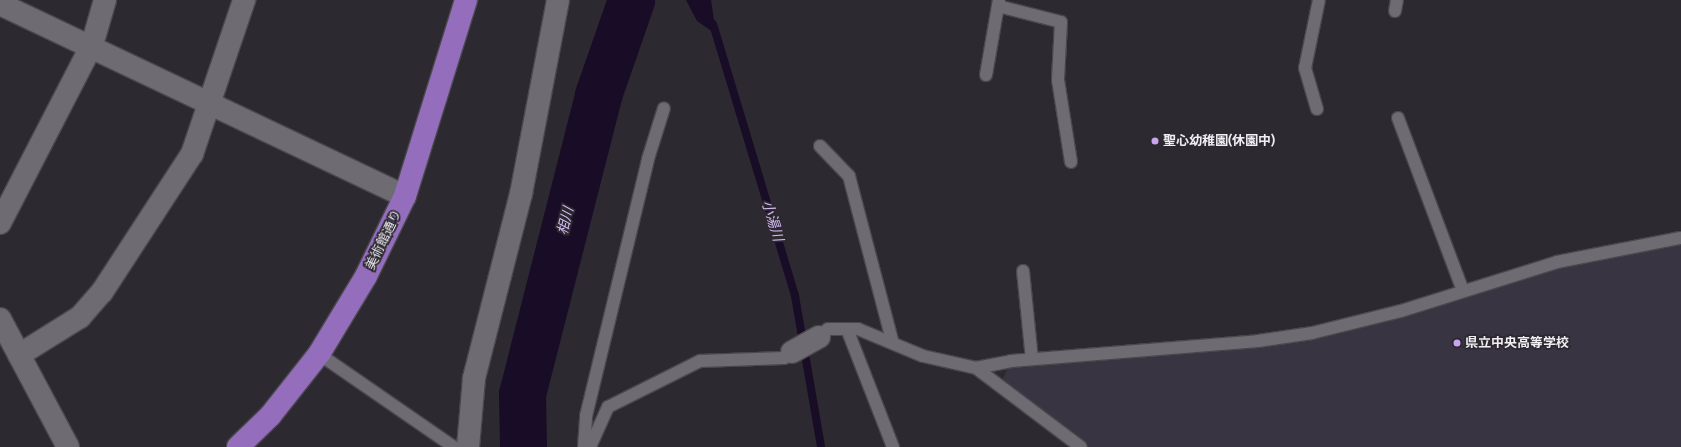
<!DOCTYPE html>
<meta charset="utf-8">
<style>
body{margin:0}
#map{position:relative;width:1681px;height:447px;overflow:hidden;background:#2d2931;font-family:Bitter,"Noto Sans JP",serif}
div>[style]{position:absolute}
.built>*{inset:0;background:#393441}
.water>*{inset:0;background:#190c26}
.stream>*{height:8px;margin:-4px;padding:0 4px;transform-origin:4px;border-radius:4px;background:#190c26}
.river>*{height:47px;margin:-23.5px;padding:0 23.5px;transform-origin:23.5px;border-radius:23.5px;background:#190c26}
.roads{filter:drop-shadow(1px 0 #4a474d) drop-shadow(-1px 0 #4a474d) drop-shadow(0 1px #4a474d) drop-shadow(0 -1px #4a474d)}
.lane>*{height:12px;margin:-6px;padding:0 6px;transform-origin:6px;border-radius:6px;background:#6e6b73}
.street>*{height:22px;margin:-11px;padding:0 11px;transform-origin:11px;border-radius:11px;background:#6e6b73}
.highway>*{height:22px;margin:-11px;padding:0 11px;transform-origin:11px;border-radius:11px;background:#946ebc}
.dots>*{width:11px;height:11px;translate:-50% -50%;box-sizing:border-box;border:2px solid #2d2931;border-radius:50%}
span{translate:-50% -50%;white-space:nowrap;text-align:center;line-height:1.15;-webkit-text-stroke:3.5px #2d2931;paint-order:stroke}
.poi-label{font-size:13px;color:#f0eef3;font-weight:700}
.left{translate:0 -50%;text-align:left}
.street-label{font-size:13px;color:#f0eef3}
.water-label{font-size:14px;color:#d6bcf4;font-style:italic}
</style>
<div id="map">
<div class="built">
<div style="clip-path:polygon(1681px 238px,1681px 447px,1081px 447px,1000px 385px,1011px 361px,1312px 333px,1557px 262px)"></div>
</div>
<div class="water">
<div style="clip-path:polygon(620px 0,648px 0,633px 33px,614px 97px,580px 165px)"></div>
<div style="clip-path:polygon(686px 0,711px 0,716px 34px,697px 21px)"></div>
</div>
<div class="stream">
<div style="left:713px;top:24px;width:284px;rotate:73.2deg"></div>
<div style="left:795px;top:296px;width:153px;rotate:80.2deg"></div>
</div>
<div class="river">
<div style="left:523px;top:447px;width:53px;rotate:-91.1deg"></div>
<div style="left:522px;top:394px;width:309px;rotate:-75.7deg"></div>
<div style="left:598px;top:95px;width:101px;rotate:-70.8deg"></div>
</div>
<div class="roads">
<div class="lane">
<div style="left:998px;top:6px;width:65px;rotate:14.3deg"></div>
<div style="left:1061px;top:22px;width:58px;rotate:93deg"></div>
<div style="left:1058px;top:80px;width:83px;rotate:81deg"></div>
<div style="left:1395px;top:11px;width:11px;rotate:-80deg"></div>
<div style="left:986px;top:75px;width:76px;rotate:-80.2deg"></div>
<div style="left:1317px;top:109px;width:43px;rotate:-106.3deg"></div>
<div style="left:1305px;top:68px;width:69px;rotate:-78.4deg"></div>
<div style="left:1398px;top:118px;width:185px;rotate:69.4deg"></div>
<div style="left:820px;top:146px;width:42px;rotate:46deg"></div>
<div style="left:849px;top:176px;width:170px;rotate:75.3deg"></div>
<div style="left:1023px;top:271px;width:88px;rotate:84.2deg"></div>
<div style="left:847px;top:329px;width:127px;rotate:68.7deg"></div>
<div style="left:819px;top:337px;width:12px;rotate:-42deg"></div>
<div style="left:828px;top:329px;width:30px"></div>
<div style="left:858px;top:329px;width:70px;rotate:22.6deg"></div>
<div style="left:923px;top:356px;width:54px;rotate:12.8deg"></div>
<div style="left:976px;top:368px;width:131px;rotate:37deg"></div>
<div style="left:319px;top:354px;width:164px;rotate:34.6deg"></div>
<div style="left:976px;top:368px;width:36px;rotate:-11deg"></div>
<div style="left:1011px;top:361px;width:248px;rotate:-4.6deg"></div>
<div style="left:1258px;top:341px;width:55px;rotate:-8.4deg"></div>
<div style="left:1312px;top:333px;width:92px;rotate:-13.9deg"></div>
<div style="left:1401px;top:311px;width:164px;rotate:-17.4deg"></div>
<div style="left:1557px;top:262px;width:126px;rotate:-11deg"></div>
<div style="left:584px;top:447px;width:31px;rotate:-86deg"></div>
<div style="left:586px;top:416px;width:264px;rotate:-76.4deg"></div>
<div style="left:648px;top:159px;width:53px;rotate:-72.6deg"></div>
<div style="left:590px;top:447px;width:44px;rotate:-65.8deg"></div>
<div style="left:608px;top:407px;width:103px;rotate:-26.6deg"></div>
<div style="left:700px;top:361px;width:84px;rotate:-2deg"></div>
<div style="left:784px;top:358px;width:10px;rotate:-37deg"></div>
</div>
<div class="street">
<div style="left:0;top:4px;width:448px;rotate:25.4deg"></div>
<div style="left:0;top:223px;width:200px;rotate:-62.7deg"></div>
<div style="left:92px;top:45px;width:47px;rotate:-73.9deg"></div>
<div style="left:0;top:319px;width:145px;rotate:62deg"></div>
<div style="left:792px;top:352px;width:31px;rotate:-29deg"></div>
<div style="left:19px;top:355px;width:72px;rotate:-31.9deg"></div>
<div style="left:80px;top:317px;width:33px;rotate:-49deg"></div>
<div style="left:102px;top:292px;width:165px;rotate:-56.9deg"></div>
<div style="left:192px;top:154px;width:163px;rotate:-71.3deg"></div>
<div style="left:468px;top:447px;width:69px;rotate:-85deg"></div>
<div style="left:474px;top:378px;width:190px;rotate:-75.7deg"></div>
<div style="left:521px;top:194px;width:197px;rotate:-79.2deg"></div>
</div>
<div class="highway">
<div style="left:238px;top:447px;width:45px;rotate:-44.1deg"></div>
<div style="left:270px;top:416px;width:79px;rotate:-51.7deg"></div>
<div style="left:319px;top:354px;width:91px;rotate:-58.9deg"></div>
<div style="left:366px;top:276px;width:89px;rotate:-64deg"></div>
<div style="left:405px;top:196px;width:205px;rotate:-72.7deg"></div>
</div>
</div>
<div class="dots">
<div style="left:1155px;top:141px;background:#c8a6ef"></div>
<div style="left:1457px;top:343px;background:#c8a6ef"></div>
</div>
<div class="poi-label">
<span class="left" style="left:1163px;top:141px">聖心幼稚園(休園中)</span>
<span class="left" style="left:1465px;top:343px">県立中央高等学校</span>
</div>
<div class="street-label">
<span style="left:384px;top:240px;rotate:-64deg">美術館通り</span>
</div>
<div class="water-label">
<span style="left:566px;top:221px;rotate:-76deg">相川</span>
<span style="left:772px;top:221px;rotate:73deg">小湯川</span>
</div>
</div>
